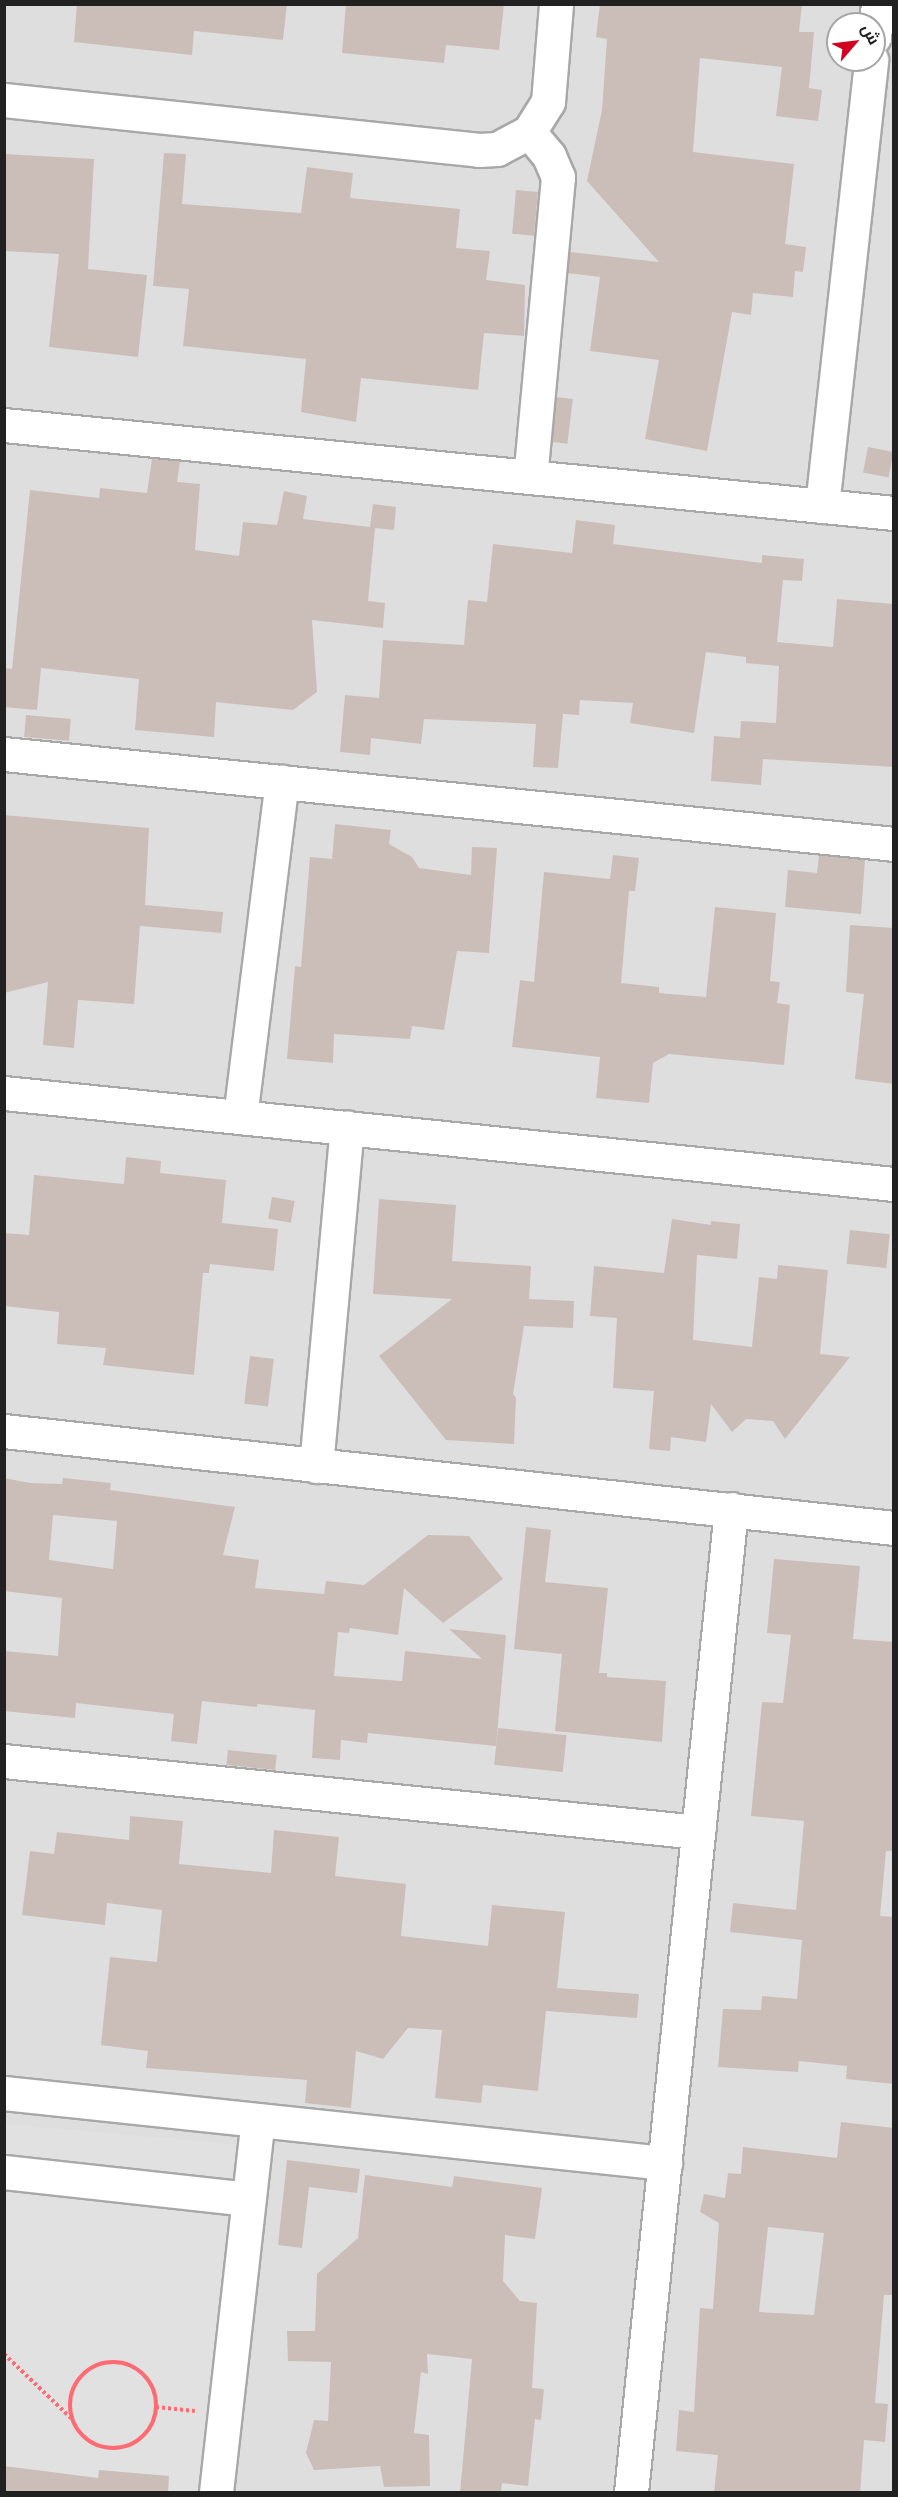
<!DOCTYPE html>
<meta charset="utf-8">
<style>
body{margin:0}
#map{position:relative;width:898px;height:2497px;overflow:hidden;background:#f2ede7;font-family:Helvetica,Cairo,sans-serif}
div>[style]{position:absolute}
.residential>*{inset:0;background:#dfdede}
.parking>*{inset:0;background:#e1e1e1}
.building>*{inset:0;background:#cbbeb9;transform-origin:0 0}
.path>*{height:4px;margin-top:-2px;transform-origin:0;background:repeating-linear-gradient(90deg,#ff6b73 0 3px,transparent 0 6px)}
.path>.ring{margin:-2px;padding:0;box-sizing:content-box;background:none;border:4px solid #ff6b73;border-radius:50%}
.roads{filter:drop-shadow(2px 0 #a8a8a8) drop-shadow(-2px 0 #a8a8a8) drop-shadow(0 2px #a8a8a8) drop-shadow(0 -2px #a8a8a8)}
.minor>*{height:33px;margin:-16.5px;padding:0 16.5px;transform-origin:16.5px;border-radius:16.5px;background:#fff}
span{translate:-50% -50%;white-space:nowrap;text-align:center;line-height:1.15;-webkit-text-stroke:4.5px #fff;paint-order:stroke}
.frame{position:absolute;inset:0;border:6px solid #212121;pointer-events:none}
.north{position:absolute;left:826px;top:12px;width:60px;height:60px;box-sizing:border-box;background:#fff;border:2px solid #a6a6a6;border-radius:50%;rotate:62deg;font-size:16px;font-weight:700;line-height:24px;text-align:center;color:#212121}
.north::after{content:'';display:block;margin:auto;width:21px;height:27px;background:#d20021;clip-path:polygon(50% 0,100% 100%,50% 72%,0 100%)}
</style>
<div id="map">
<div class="residential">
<div style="clip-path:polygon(evenodd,5px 5px,893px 5px,893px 2492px,5px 2492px,5px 5px,838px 24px,874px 24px,874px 60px,838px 60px,838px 24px)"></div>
</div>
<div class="parking">
<div style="clip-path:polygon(4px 2124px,244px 2145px,214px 2492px,5px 2492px)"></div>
</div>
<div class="building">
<div style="clip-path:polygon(77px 4px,287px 4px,283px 40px,194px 31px,192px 55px,74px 42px)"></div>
<div style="clip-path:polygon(346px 4px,504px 4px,499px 50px,446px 45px,444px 63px,342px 53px)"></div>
<div style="clip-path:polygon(600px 4px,802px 4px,799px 32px,814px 32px,809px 88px,822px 90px,818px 121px,776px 116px,782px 67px,700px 58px,693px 152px,794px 164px,785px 244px,806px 247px,803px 272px,795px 271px,793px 297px,753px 293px,751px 315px,732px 312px,707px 451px,645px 439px,659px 360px,590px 351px,600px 277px,568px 273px,570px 252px,659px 262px,587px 181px,602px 110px,607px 39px,596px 37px)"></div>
<div style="clip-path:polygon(164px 153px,186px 154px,182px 204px,301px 213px,307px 167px,353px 173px,350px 198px,460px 209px,456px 248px,490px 251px,486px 280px,525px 285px,524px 336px,484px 333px,478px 390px,361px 378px,356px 422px,301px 412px,306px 359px,183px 346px,189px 289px,153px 286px)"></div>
<div style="clip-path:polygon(4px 154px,94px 159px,88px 269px,147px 275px,138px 357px,49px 347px,59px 254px,4px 251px)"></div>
<div style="left:516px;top:190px;width:22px;height:44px;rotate:5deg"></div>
<div style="left:556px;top:397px;width:17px;height:45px;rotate:7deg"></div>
<div style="left:868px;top:447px;width:26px;height:26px;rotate:11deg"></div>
<div style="clip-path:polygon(152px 459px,180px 461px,177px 482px,200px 484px,195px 550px,239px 556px,243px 522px,277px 525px,284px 491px,307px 496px,303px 519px,370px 527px,373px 504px,396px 507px,394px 530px,375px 528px,368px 601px,385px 603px,383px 628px,312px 620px,317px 692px,293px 710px,216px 702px,214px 737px,135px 730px,139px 679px,41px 668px,37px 710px,4px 707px,4px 668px,12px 669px,30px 490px,99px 498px,100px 488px,147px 493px)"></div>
<div style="clip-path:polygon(576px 520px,615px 525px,613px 544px,762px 563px,762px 555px,804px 559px,802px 581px,783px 580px,777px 642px,833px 647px,837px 599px,894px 604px,894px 767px,763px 759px,761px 785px,711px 781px,714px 736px,740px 738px,741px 721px,776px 723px,779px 666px,746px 663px,746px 657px,706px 652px,694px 733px,630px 723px,633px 703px,580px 700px,579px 715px,563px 714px,558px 768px,533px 767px,536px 724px,424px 719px,421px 744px,371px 738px,370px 755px,340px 752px,345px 695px,379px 698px,383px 640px,464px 645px,468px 600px,487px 602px,493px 544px,572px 553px)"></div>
<div style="left:26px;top:715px;width:45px;height:22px;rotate:5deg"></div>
<div style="clip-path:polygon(4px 815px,149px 828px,145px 905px,223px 912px,221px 933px,140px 926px,134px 1004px,78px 1000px,74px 1048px,43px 1045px,48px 982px,4px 993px)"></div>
<div style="clip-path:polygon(335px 824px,391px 830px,389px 844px,412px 857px,419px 868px,471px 875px,472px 847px,497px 848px,489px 953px,457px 951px,444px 1030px,412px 1026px,410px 1039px,334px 1034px,333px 1063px,287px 1059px,295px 966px,301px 967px,310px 857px,332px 859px)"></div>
<div style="clip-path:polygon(613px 855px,639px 858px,635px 891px,629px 891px,621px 983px,659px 987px,659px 993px,706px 997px,715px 907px,776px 913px,770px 981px,780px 982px,777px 1003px,790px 1005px,784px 1065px,669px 1054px,653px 1063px,649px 1103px,596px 1098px,600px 1057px,512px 1047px,520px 980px,534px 982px,544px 872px,610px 879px)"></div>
<div style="clip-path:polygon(819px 855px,865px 860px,861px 914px,785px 907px,788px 870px,817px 873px)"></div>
<div style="clip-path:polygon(850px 925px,894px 928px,894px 1084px,855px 1079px,864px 994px,846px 992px)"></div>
<div style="clip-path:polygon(126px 1157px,161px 1161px,160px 1173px,226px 1180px,222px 1223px,278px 1229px,274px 1271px,210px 1264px,209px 1273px,203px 1273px,194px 1375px,103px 1365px,106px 1348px,57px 1344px,59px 1312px,4px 1306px,4px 1233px,29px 1235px,34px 1175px,124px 1184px)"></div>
<div style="left:272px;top:1197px;width:23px;height:22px;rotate:10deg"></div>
<div style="clip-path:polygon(379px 1199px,456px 1205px,452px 1261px,531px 1266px,529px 1299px,574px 1301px,573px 1328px,524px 1326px,513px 1394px,516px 1398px,514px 1444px,446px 1440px,379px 1356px,452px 1299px,373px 1294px)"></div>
<div style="clip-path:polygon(672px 1219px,711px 1225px,711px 1221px,740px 1224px,737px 1259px,697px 1255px,693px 1340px,752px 1347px,759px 1277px,777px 1279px,778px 1265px,828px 1270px,820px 1354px,850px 1357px,785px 1439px,773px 1421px,746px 1419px,732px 1432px,711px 1404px,706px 1442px,671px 1437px,670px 1451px,649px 1449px,654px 1391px,613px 1388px,617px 1318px,590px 1316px,594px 1266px,664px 1273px)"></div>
<div style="left:850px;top:1230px;width:40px;height:34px;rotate:6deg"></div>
<div style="left:250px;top:1356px;width:24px;height:48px;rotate:7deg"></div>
<div style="clip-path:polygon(evenodd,4px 1478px,30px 1483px,62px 1484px,63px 1478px,111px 1483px,110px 1490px,235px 1507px,223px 1555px,259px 1560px,255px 1588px,324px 1594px,326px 1581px,364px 1585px,428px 1535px,469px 1536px,503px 1579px,443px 1623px,404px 1588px,398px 1635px,350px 1628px,349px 1633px,338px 1632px,334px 1676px,402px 1681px,405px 1651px,482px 1659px,449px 1629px,506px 1635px,496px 1746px,368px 1733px,367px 1743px,341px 1740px,340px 1760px,312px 1758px,315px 1710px,257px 1704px,257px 1707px,202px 1701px,197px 1744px,171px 1741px,174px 1714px,76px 1703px,75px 1718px,4px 1711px,4px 1651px,58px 1656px,62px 1598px,4px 1591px,4px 1478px,53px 1515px,117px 1521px,113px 1569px,49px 1560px,53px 1515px)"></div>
<div style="clip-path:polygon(526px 1527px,551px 1530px,545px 1582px,608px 1588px,599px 1673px,607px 1673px,607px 1677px,666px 1681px,662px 1742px,555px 1731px,562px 1654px,514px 1649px)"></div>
<div style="clip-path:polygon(774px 1559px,860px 1566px,853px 1639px,894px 1642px,894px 1851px,886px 1851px,880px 1916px,894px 1917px,894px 2084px,846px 2079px,847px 2066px,799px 2061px,798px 2072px,718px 2067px,723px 2009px,761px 2010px,762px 1996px,797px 1999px,802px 1940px,730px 1932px,733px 1903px,796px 1910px,804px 1821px,751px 1816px,762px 1702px,783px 1703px,791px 1635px,767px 1633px)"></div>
<div style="left:498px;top:1728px;width:69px;height:37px;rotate:6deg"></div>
<div style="left:228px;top:1750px;width:49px;height:15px;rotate:6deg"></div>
<div style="clip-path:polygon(130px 1816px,183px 1821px,179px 1864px,271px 1873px,274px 1830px,339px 1837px,335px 1876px,406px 1884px,401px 1936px,488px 1946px,492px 1905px,565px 1912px,557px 1988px,639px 1994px,637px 2018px,546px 2011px,538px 2091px,483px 2085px,481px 2103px,435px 2098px,442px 2030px,408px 2028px,383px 2059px,356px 2051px,351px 2108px,305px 2103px,307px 2080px,146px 2068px,148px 2051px,101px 2045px,110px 1957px,157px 1962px,162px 1910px,107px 1903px,105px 1925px,22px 1915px,30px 1851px,54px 1854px,57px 1832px,129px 1840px)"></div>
<div style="clip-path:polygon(evenodd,841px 2122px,894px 2128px,894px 2295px,884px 2295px,875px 2403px,888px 2404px,885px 2442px,864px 2440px,860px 2493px,714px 2493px,718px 2455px,676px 2451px,679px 2410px,694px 2412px,700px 2308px,713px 2309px,719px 2223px,700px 2212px,704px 2194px,725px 2198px,728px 2173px,741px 2174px,743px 2147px,837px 2158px,841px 2122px,768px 2227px,824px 2233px,814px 2315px,759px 2312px,768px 2227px)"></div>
<div style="clip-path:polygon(287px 2160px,360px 2169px,357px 2193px,309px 2187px,302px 2248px,278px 2245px)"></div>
<div style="clip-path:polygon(365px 2175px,452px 2187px,454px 2176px,542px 2188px,535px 2239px,505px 2235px,503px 2281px,520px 2301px,537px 2303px,532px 2388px,544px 2389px,541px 2420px,535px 2419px,528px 2486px,502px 2483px,501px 2493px,460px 2493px,472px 2359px,427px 2354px,428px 2374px,421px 2372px,414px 2433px,429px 2435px,430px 2486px,384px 2487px,380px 2466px,314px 2470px,306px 2453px,314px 2420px,328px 2421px,331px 2362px,288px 2361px,287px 2331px,315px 2331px,317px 2274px,358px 2238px)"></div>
<div style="clip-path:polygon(4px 2466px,98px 2478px,99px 2470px,169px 2476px,168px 2493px,4px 2493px)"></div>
</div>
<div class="path">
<div style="left:4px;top:2354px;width:93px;rotate:43.7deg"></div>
<div class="ring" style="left:70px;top:2362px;width:82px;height:82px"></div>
<div style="left:156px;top:2407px;width:39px;rotate:6deg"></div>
</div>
<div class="roads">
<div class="minor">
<div style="left:874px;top:37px;width:33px;rotate:-83deg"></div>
<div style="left:4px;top:100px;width:478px;rotate:6deg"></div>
<div style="left:479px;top:150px;width:18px;rotate:-3deg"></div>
<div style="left:497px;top:149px;width:36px;rotate:-28deg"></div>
<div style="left:529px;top:132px;width:36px;rotate:-58deg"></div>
<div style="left:548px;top:102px;width:98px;rotate:-85.3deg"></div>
<div style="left:529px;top:132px;width:31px;rotate:50deg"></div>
<div style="left:549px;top:156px;width:23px;rotate:67deg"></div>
<div style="left:558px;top:177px;width:301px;rotate:95.3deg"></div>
<div style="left:4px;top:425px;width:894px;rotate:5.65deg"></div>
<div style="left:822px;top:506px;width:449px;rotate:-83.7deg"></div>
<div style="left:4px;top:754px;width:895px;rotate:5.77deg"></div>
<div style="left:4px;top:1093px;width:895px;rotate:5.84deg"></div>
<div style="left:240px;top:1117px;width:338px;rotate:-82.9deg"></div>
<div style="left:4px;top:1431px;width:895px;rotate:6.22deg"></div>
<div style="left:316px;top:1466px;width:340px;rotate:-84.8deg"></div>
<div style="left:4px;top:1761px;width:698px;rotate:5.84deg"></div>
<div style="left:4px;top:2093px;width:665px;rotate:6.05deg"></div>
<div style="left:4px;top:2172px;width:246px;rotate:6.3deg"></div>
<div style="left:216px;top:2492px;width:374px;rotate:-83.6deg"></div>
<div style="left:631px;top:2492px;width:988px;rotate:-84.19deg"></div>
</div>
</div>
<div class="frame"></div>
<div class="north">ش</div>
</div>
